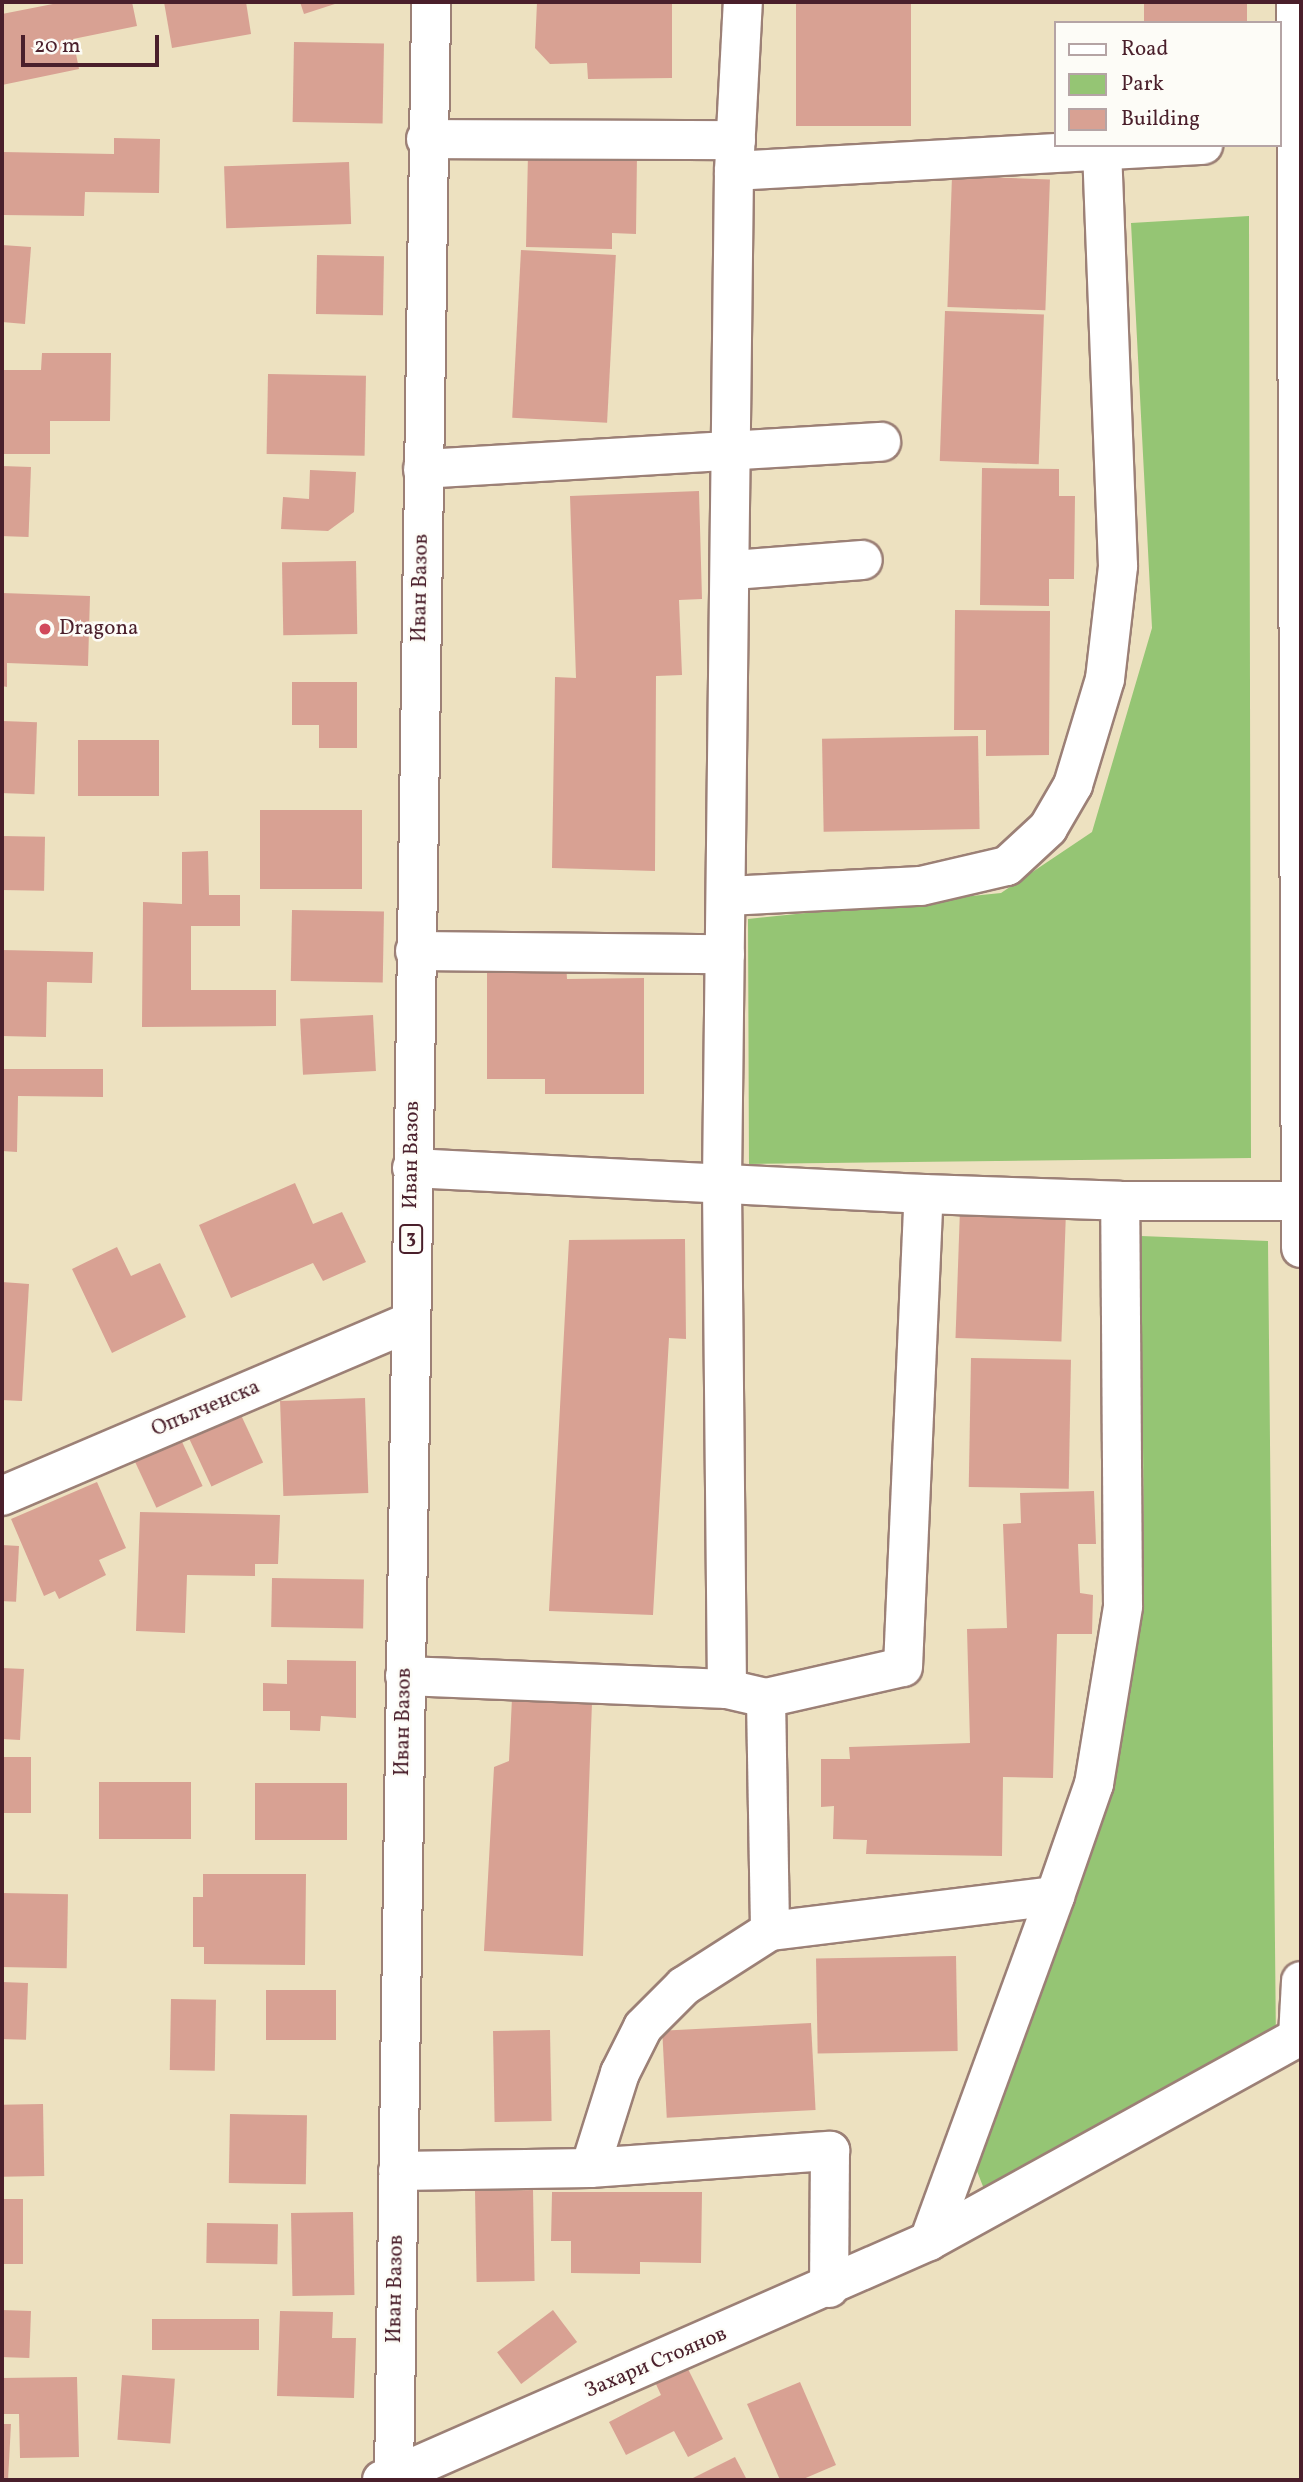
<!DOCTYPE html>
<meta charset="utf-8">
<style>
body{margin:0}
#map{position:relative;width:1303px;height:2482px;overflow:hidden;background:#ede1c0;font-family:Vollkorn,serif}
div>[style]{position:absolute}
.green>*{inset:0;background:#95c574}
.building>*{inset:0;background:#d8a193;transform-origin:0 0}
.roads{filter:drop-shadow(2px 0 #9c8076) drop-shadow(-2px 0 #9c8076) drop-shadow(0 2px #9c8076) drop-shadow(0 -2px #9c8076)}
.minor>*{height:38px;margin:-19px;padding:0 19px;transform-origin:19px;border-radius:19px;background:#fff}
.primary>*{height:38px;margin:-19px;padding:0 19px;transform-origin:19px;border-radius:19px;background:#fff}
.dots>*{width:19px;height:19px;translate:-50% -50%;box-sizing:border-box;border:4px solid #fdfcf7;border-radius:50%}
span{translate:-50% -50%;white-space:nowrap;text-align:center;line-height:1.15;-webkit-text-stroke:5px #fdfcf7;paint-order:stroke}
.shield-label span{padding:2px 5px;background:#fdfcf7;border:2px solid;border-radius:5px;-webkit-text-stroke-width:0}
.shield-label{font-size:19px;color:#4a1f2b;font-weight:700}
.street-label{font-size:21px;color:#4a1f2b}
.poi-label{font-size:21px;color:#4a1f2b}
.left{translate:0 -50%;text-align:left}
.frame{position:absolute;inset:0;border:4px solid #4a1f2b;pointer-events:none}
.legend{position:absolute;left:1054px;top:21px;width:228px;height:126px;box-sizing:border-box;background:#fdfcf7;border:2px solid #b5a4a5;margin:0;padding:9px 12px;list-style:none;font-size:21px;color:#4a1f2b}
.legend li{display:flex;align-items:center;gap:14px;height:35px}
.legend b{width:35px;border:2px solid #b5a4a5}
.scale{position:absolute;left:21px;top:35px;width:138px;height:32px;box-sizing:border-box;border:4px solid #4a1f2b;border-top:0;padding-left:9px;font-size:21px;line-height:24px;white-space:nowrap;color:#4a1f2b;-webkit-text-stroke:5px #fdfcf7;paint-order:stroke}
</style>
<div id="map">
<div class="green">
<div style="clip-path:polygon(1249px 216px,1251px 1158px,749px 1164px,748px 919px,1001px 893px,1092px 832px,1152px 628px,1131px 223px)"></div>
<div style="clip-path:polygon(1141px 1236px,1268px 1241px,1276px 2045px,1000px 2189px,984px 2189px,975px 2166px,1054px 1956px,1144px 1550px)"></div>
</div>
<div class="building">
<div style="clip-path:polygon(63px 2px,132px 2px,137px 26px,73px 39px,79px 69px,2px 85px,2px 14px)"></div>
<div style="clip-path:polygon(164px 2px,246px 2px,251px 34px,172px 48px)"></div>
<div style="clip-path:polygon(300px 2px,341px 2px,304px 14px)"></div>
<div style="clip-path:polygon(537px 2px,672px 2px,672px 78px,588px 79px,587px 63px,550px 64px,535px 48px)"></div>
<div style="left:796px;top:2px;width:115px;height:124px"></div>
<div style="left:1144px;top:2px;width:103px;height:21px"></div>
<div style="left:294px;top:42px;width:90px;height:80px;rotate:1deg"></div>
<div style="clip-path:polygon(114px 138px,160px 139px,159px 193px,85px 192px,84px 216px,2px 215px,2px 152px,114px 154px)"></div>
<div style="clip-path:polygon(528px 153px,637px 154px,636px 234px,612px 233px,612px 249px,526px 247px)"></div>
<div style="left:349px;top:162px;width:62px;height:125px;rotate:88deg"></div>
<div style="left:952px;top:176px;width:98px;height:131px;rotate:2deg"></div>
<div style="clip-path:polygon(2px 245px,31px 247px,25px 324px,2px 322px)"></div>
<div style="left:521px;top:250px;width:95px;height:168px;rotate:3deg"></div>
<div style="left:317px;top:255px;width:67px;height:59px;rotate:1deg"></div>
<div style="left:945px;top:311px;width:99px;height:150px;rotate:2deg"></div>
<div style="clip-path:polygon(42px 353px,111px 353px,110px 421px,50px 421px,50px 454px,2px 454px,2px 370px,41px 370px)"></div>
<div style="left:268px;top:374px;width:98px;height:80px;rotate:1deg"></div>
<div style="left:2px;top:466px;width:29px;height:70px;rotate:2deg"></div>
<div style="clip-path:polygon(982px 468px,1059px 469px,1059px 496px,1075px 496px,1074px 579px,1049px 579px,1049px 606px,980px 605px)"></div>
<div style="clip-path:polygon(310px 470px,356px 472px,354px 512px,328px 531px,281px 529px,283px 497px,309px 499px)"></div>
<div style="clip-path:polygon(699px 491px,702px 599px,679px 600px,682px 675px,656px 676px,655px 871px,552px 868px,555px 677px,576px 678px,570px 496px)"></div>
<div style="left:356px;top:561px;width:73px;height:74px;rotate:89deg"></div>
<div style="clip-path:polygon(2px 593px,90px 596px,88px 666px,7px 663px,7px 687px,2px 686px)"></div>
<div style="clip-path:polygon(955px 610px,1050px 611px,1049px 755px,986px 756px,986px 730px,954px 730px)"></div>
<div style="clip-path:polygon(292px 682px,357px 682px,357px 748px,319px 748px,319px 725px,292px 725px)"></div>
<div style="left:2px;top:721px;width:35px;height:72px;rotate:2deg"></div>
<div style="left:978px;top:736px;width:93px;height:156px;rotate:89deg"></div>
<div style="left:78px;top:740px;width:81px;height:56px"></div>
<div style="left:362px;top:810px;width:79px;height:102px;rotate:90deg"></div>
<div style="left:2px;top:836px;width:43px;height:54px;rotate:1deg"></div>
<div style="clip-path:polygon(208px 851px,209px 895px,240px 895px,240px 926px,191px 926px,191px 990px,276px 990px,276px 1026px,142px 1027px,143px 902px,182px 904px,182px 852px)"></div>
<div style="left:292px;top:910px;width:92px;height:71px;rotate:1deg"></div>
<div style="clip-path:polygon(2px 950px,93px 952px,92px 983px,47px 982px,46px 1037px,2px 1036px)"></div>
<div style="clip-path:polygon(566px 962px,567px 979px,644px 978px,644px 1094px,545px 1094px,545px 1079px,487px 1079px,487px 963px)"></div>
<div style="left:373px;top:1015px;width:56px;height:73px;rotate:87deg"></div>
<div style="clip-path:polygon(2px 1069px,103px 1069px,103px 1097px,18px 1096px,17px 1152px,2px 1151px)"></div>
<div style="clip-path:polygon(295px 1183px,313px 1224px,342px 1212px,366px 1262px,323px 1281px,313px 1263px,231px 1298px,199px 1225px)"></div>
<div style="left:960px;top:1209px;width:106px;height:129px;rotate:2deg"></div>
<div style="clip-path:polygon(685px 1239px,686px 1339px,669px 1338px,653px 1615px,549px 1611px,569px 1240px)"></div>
<div style="clip-path:polygon(117px 1247px,131px 1276px,160px 1263px,186px 1317px,112px 1353px,72px 1269px)"></div>
<div style="clip-path:polygon(2px 1282px,29px 1284px,22px 1401px,2px 1400px)"></div>
<div style="left:971px;top:1358px;width:100px;height:129px;rotate:1deg"></div>
<div style="left:365px;top:1398px;width:95px;height:85px;rotate:88deg"></div>
<div style="left:234px;top:1400px;width:69px;height:57px;rotate:65deg"></div>
<div style="left:176px;top:1429px;width:63px;height:51px;rotate:65deg"></div>
<div style="clip-path:polygon(97px 1482px,126px 1548px,99px 1560px,106px 1575px,59px 1599px,55px 1591px,44px 1596px,11px 1519px)"></div>
<div style="clip-path:polygon(1094px 1491px,1096px 1544px,1078px 1544px,1080px 1593px,1093px 1595px,1092px 1634px,1057px 1634px,1053px 1778px,1003px 1777px,1002px 1856px,866px 1854px,867px 1840px,833px 1839px,834px 1806px,821px 1807px,821px 1759px,850px 1759px,849px 1747px,970px 1743px,967px 1629px,1007px 1628px,1003px 1524px,1021px 1523px,1020px 1493px)"></div>
<div style="clip-path:polygon(140px 1512px,280px 1515px,278px 1564px,255px 1564px,255px 1576px,187px 1575px,185px 1633px,136px 1631px)"></div>
<div style="left:2px;top:1545px;width:17px;height:56px;rotate:3deg"></div>
<div style="left:272px;top:1578px;width:92px;height:49px;rotate:1deg"></div>
<div style="clip-path:polygon(287px 1660px,356px 1661px,356px 1718px,321px 1716px,320px 1731px,290px 1730px,290px 1711px,263px 1711px,263px 1683px,287px 1684px)"></div>
<div style="clip-path:polygon(2px 1668px,24px 1669px,20px 1740px,2px 1739px)"></div>
<div style="clip-path:polygon(512px 1698px,592px 1702px,583px 1956px,484px 1951px,494px 1767px,509px 1761px)"></div>
<div style="left:2px;top:1757px;width:29px;height:56px"></div>
<div style="left:191px;top:1782px;width:57px;height:92px;rotate:90deg"></div>
<div style="left:347px;top:1783px;width:57px;height:92px;rotate:90deg"></div>
<div style="clip-path:polygon(203px 1874px,306px 1874px,305px 1965px,204px 1964px,204px 1947px,193px 1947px,193px 1897px,203px 1897px)"></div>
<div style="left:2px;top:1893px;width:66px;height:74px;rotate:1deg"></div>
<div style="left:956px;top:1956px;width:95px;height:140px;rotate:89deg"></div>
<div style="left:2px;top:1982px;width:26px;height:57px;rotate:2deg"></div>
<div style="left:336px;top:1990px;width:50px;height:70px;rotate:90deg"></div>
<div style="left:171px;top:1999px;width:45px;height:71px;rotate:1deg"></div>
<div style="left:811px;top:2023px;width:87px;height:149px;rotate:87deg"></div>
<div style="left:550px;top:2030px;width:91px;height:57px;rotate:89deg"></div>
<div style="left:43px;top:2104px;width:72px;height:41px;rotate:89deg"></div>
<div style="left:230px;top:2114px;width:77px;height:69px;rotate:1deg"></div>
<div style="left:533px;top:2190px;width:91px;height:58px;rotate:89deg"></div>
<div style="clip-path:polygon(552px 2192px,702px 2192px,701px 2263px,640px 2262px,640px 2274px,571px 2273px,571px 2241px,551px 2241px)"></div>
<div style="left:2px;top:2199px;width:21px;height:65px"></div>
<div style="left:353px;top:2212px;width:83px;height:62px;rotate:89deg"></div>
<div style="left:207px;top:2223px;width:71px;height:40px;rotate:1deg"></div>
<div style="left:2px;top:2310px;width:29px;height:47px;rotate:2deg"></div>
<div style="left:553px;top:2310px;width:40px;height:70px;rotate:53deg"></div>
<div style="clip-path:polygon(280px 2311px,333px 2312px,332px 2338px,356px 2338px,354px 2398px,277px 2396px)"></div>
<div style="left:259px;top:2319px;width:31px;height:107px;rotate:90deg"></div>
<div style="clip-path:polygon(687px 2367px,723px 2439px,688px 2457px,674px 2431px,626px 2455px,609px 2422px,661px 2395px,655px 2382px)"></div>
<div style="left:122px;top:2375px;width:53px;height:65px;rotate:4deg"></div>
<div style="clip-path:polygon(77px 2377px,79px 2457px,20px 2458px,19px 2414px,2px 2414px,2px 2378px)"></div>
<div style="clip-path:polygon(800px 2382px,836px 2465px,801px 2480px,780px 2480px,747px 2404px)"></div>
<div style="clip-path:polygon(2px 2424px,11px 2424px,8px 2480px,2px 2480px)"></div>
<div style="clip-path:polygon(735px 2457px,747px 2480px,689px 2480px)"></div>
</div>
<div class="roads">
<div class="minor">
<div style="left:1296px;top:2px;width:1246px;rotate:89.77deg"></div>
<div style="left:426px;top:139px;width:310px;rotate:0.2deg"></div>
<div style="left:734px;top:171px;width:470px;rotate:-3.2deg"></div>
<div style="left:423px;top:469px;width:459px;rotate:-3.4deg"></div>
<div style="left:733px;top:570px;width:130px;rotate:-4.4deg"></div>
<div style="left:728px;top:896px;width:193px;rotate:-3deg"></div>
<div style="left:921px;top:886px;width:88px;rotate:-13.1deg"></div>
<div style="left:1007px;top:866px;width:56px;rotate:-42.8deg"></div>
<div style="left:1048px;top:828px;width:50px;rotate:-59.8deg"></div>
<div style="left:1073px;top:785px;width:111px;rotate:-73.2deg"></div>
<div style="left:1105px;top:679px;width:114px;rotate:-83.4deg"></div>
<div style="left:1118px;top:566px;width:415px;rotate:-92.2deg"></div>
<div style="left:415px;top:951px;width:310px;rotate:0.6deg"></div>
<div style="left:412px;top:1168px;width:513px;rotate:2.91deg"></div>
<div style="left:924px;top:1194px;width:196px;rotate:2deg"></div>
<div style="left:1120px;top:1201px;width:179px"></div>
<div style="left:2px;top:1496px;width:443px;rotate:-23.1deg"></div>
<div style="left:405px;top:1676px;width:322px;rotate:2.3deg"></div>
<div style="left:727px;top:1689px;width:40px;rotate:13deg"></div>
<div style="left:766px;top:1698px;width:140px;rotate:-12.8deg"></div>
<div style="left:903px;top:1667px;width:473px;rotate:-87.5deg"></div>
<div style="left:727px;top:1689px;width:507px;rotate:-90.57deg"></div>
<div style="left:722px;top:1182px;width:1011px;rotate:-89.32deg"></div>
<div style="left:734px;top:171px;width:169px;rotate:-87deg"></div>
<div style="left:766px;top:1698px;width:233px;rotate:89deg"></div>
<div style="left:770px;top:1931px;width:287px;rotate:-7deg"></div>
<div style="left:1055px;top:1896px;width:119px;rotate:-70.8deg"></div>
<div style="left:1094px;top:1784px;width:180px;rotate:-80.7deg"></div>
<div style="left:1123px;top:1606px;width:405px;rotate:-90.4deg"></div>
<div style="left:1298px;top:2037px;width:56px;rotate:-86.9deg"></div>
<div style="left:590px;top:2168px;width:241px;rotate:-4.1deg"></div>
<div style="left:830px;top:2151px;width:137px;rotate:90.4deg"></div>
<div style="left:398px;top:2171px;width:192px;rotate:-0.9deg"></div>
<div style="left:590px;top:2168px;width:100px;rotate:-72.5deg"></div>
<div style="left:620px;top:2073px;width:51px;rotate:-63.4deg"></div>
<div style="left:643px;top:2027px;width:58px;rotate:-45deg"></div>
<div style="left:684px;top:1986px;width:102px;rotate:-32.6deg"></div>
<div style="left:929px;top:2241px;width:367px;rotate:-69.9deg"></div>
<div style="left:394px;top:2476px;width:584px;rotate:-23.71deg"></div>
<div style="left:929px;top:2241px;width:425px;rotate:-28.9deg"></div>
</div>
<div class="primary">
<div style="left:382px;top:2480px;width:13px;rotate:-18deg"></div>
<div style="left:394px;top:2476px;width:2474px;rotate:-89.14deg"></div>
</div>
</div>
<div class="dots">
<div style="left:45px;top:629px;background:#d1495b"></div>
</div>
<div class="shield-label">
<span style="left:411px;top:1239px">3</span>
</div>
<div class="street-label">
<span style="left:421px;top:588px;rotate:-89deg">Иван Вазов</span>
<span style="left:412px;top:1155px;rotate:-89deg">Иван Вазов</span>
<span style="left:206px;top:1409px;rotate:-23deg">Опълченска</span>
<span style="left:404px;top:1722px;rotate:-89deg">Иван Вазов</span>
<span style="left:396px;top:2289px;rotate:-89deg">Иван Вазов</span>
<span style="left:656px;top:2363px;rotate:-23deg">Захари Стоянов</span>
</div>
<div class="poi-label">
<span class="left" style="left:59px;top:629px">Dragona</span>
</div>
<div class="frame"></div>
<ul class="legend">
<li><b style="height:9px;background:#fff"></b>Road</li>
<li><b style="height:19px;background:#95c574"></b>Park</li>
<li><b style="height:19px;background:#d8a193"></b>Building</li>
</ul>
<div class="scale">20 m</div>
</div>
